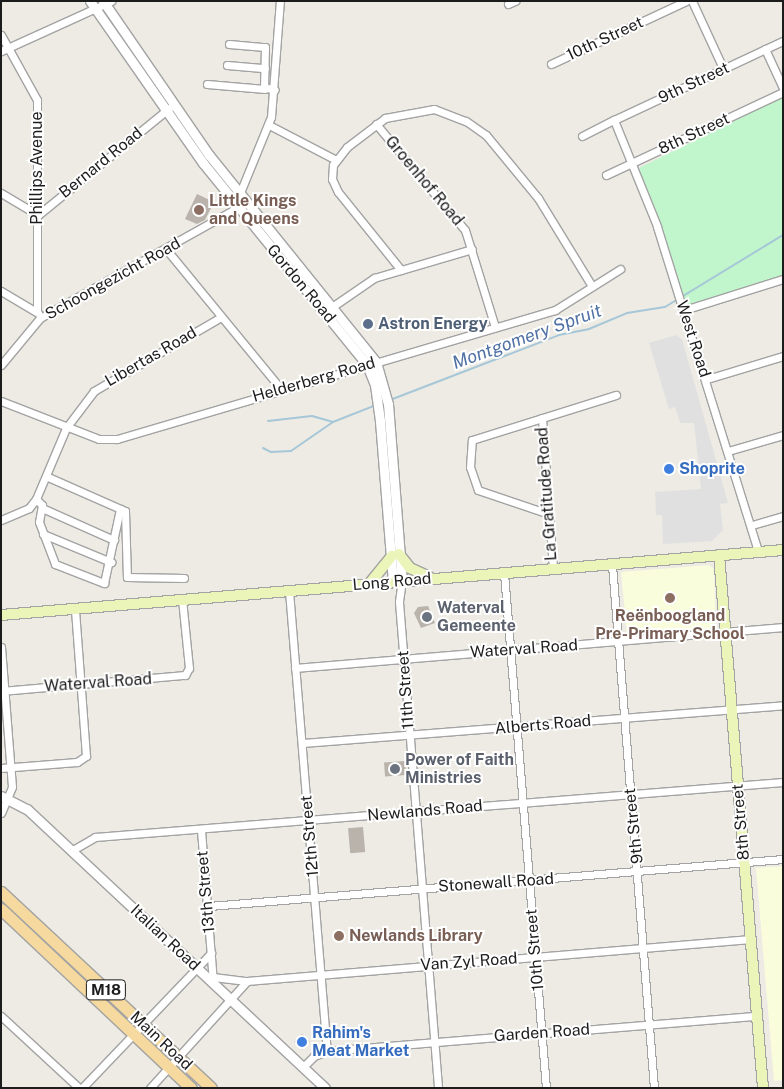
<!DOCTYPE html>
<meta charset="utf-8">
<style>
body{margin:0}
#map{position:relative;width:784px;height:1089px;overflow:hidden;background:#edebe3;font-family:"Public Sans",sans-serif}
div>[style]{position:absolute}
.education>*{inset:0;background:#f9fddc}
.park>*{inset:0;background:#c1f5cb}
.parking>*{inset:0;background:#e0e0e0}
.stream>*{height:2px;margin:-1px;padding:0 1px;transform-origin:1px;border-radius:1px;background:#a6c7d8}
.building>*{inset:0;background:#b9b3ac;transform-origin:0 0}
.roads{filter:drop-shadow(1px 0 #a3a3a3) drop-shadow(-1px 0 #a3a3a3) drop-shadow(0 1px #a3a3a3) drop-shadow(0 -1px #a3a3a3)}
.minor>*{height:7px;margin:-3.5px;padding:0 3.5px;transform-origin:3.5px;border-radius:3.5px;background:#fff}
.tertiary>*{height:9px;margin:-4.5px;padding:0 4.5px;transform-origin:4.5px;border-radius:4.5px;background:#fff}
.secondary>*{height:10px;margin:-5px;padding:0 5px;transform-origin:5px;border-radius:5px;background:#ebf5b9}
.primary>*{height:11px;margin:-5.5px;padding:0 5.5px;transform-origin:5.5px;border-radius:5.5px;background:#f5d99f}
.dots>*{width:14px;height:14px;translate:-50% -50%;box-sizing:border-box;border:2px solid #fff;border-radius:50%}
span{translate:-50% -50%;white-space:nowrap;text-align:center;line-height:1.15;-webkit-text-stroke:4px #fff;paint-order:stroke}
.shield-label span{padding:1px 4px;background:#fff;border:1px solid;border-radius:4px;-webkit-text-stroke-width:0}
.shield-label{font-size:15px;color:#1c1c1c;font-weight:700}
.street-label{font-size:16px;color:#1c1c1c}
.education-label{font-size:16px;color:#785e54;font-weight:700}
.left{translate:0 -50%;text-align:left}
.service-label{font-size:16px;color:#4e5e75;font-weight:700}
.shop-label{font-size:16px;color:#366cbe;font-weight:700}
.worship-label{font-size:16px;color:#5b616d;font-weight:700}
.water-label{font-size:18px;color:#5072a5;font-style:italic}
.frame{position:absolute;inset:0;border:2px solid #1c1c1c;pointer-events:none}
</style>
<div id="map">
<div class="education">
<div style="clip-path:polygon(709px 565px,714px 569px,716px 628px,627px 634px,621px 572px)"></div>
<div style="clip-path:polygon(783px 866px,783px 1080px,774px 1081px,756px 868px)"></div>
</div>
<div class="park">
<div style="clip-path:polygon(783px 97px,783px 277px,684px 308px,639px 168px)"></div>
</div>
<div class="parking">
<div style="clip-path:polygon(676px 335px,682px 339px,728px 503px,720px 504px,723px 530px,712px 541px,663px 544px,662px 515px,656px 515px,655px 492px,701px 489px,694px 423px,680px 423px,675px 407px,669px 409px,649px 343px)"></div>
</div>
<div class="stream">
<div style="left:390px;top:400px;width:181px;rotate:-21deg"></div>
<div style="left:559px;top:335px;width:31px;rotate:-11deg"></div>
<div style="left:589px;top:329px;width:41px;rotate:-22.8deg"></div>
<div style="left:627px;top:313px;width:38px;rotate:-9deg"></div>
<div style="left:665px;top:307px;width:138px;rotate:-31.4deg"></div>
<div style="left:268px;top:421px;width:44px;rotate:-6.5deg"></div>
<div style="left:312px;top:416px;width:22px;rotate:16deg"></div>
<div style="left:333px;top:422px;width:46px;rotate:-21.6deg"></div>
<div style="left:263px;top:448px;width:9px;rotate:27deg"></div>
<div style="left:271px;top:452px;width:20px;rotate:-3deg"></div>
<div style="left:291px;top:451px;width:51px;rotate:-34.6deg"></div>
</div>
<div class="building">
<div style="clip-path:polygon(197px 194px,214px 202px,205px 220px,197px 224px,185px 219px)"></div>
<div style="clip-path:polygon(428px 606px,435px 623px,421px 628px,414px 613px,418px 607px)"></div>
<div style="left:405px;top:761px;width:14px;height:21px;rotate:86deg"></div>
<div style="left:363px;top:827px;width:25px;height:15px;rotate:85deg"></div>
<div style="left:302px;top:1034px;width:11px;height:11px;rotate:45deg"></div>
</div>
<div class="roads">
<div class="minor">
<div style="left:692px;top:1px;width:74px;rotate:65.2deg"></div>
<div style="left:508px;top:4px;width:8px;rotate:-23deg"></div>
<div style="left:1px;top:35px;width:74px;rotate:61deg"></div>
<div style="left:37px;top:100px;width:210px;rotate:90deg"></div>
<div style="left:229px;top:44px;width:36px;rotate:5deg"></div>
<div style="left:265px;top:47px;width:40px;rotate:91.4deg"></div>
<div style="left:264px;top:87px;width:11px;rotate:15deg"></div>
<div style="left:765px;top:49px;width:43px;rotate:65.2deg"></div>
<div style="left:1px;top:51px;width:121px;rotate:-24.4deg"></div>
<div style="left:551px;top:64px;width:149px;rotate:-25deg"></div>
<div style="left:227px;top:65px;width:38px;rotate:5deg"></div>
<div style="left:207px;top:84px;width:58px;rotate:4.9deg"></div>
<div style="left:376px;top:124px;width:138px;rotate:50deg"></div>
<div style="left:465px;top:230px;width:102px;rotate:72.8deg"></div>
<div style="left:269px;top:125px;width:76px;rotate:27.6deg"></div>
<div style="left:582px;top:136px;width:36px;rotate:-27deg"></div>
<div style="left:606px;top:175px;width:195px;rotate:-25.1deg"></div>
<div style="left:1px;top:193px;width:43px;rotate:30.7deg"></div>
<div style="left:38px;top:215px;width:169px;rotate:-39.2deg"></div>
<div style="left:166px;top:249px;width:181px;rotate:50.6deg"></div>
<div style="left:401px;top:270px;width:100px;rotate:-128.9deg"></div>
<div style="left:338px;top:192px;width:14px;rotate:-115deg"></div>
<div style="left:332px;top:179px;width:14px;rotate:-86deg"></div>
<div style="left:333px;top:165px;width:23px;rotate:-52deg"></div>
<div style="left:347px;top:147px;width:48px;rotate:-37.3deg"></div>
<div style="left:385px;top:118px;width:50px;rotate:-10.4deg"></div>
<div style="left:434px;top:109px;width:34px;rotate:21deg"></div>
<div style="left:466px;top:121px;width:24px;rotate:35deg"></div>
<div style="left:486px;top:135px;width:82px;rotate:50.5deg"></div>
<div style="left:538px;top:198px;width:103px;rotate:58.5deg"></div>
<div style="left:1px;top:291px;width:43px;rotate:30.7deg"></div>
<div style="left:329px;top:309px;width:55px;rotate:-34.6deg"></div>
<div style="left:374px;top:278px;width:102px;rotate:-16.5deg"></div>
<div style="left:684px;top:310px;width:104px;rotate:-17.4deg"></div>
<div style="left:1px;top:365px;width:61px;rotate:-50.3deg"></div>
<div style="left:40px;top:318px;width:221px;rotate:-29.2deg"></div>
<div style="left:233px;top:210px;width:100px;rotate:-67.8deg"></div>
<div style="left:271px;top:117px;width:116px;rotate:-85.6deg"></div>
<div style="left:707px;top:379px;width:79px;rotate:-16.8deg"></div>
<div style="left:1px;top:401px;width:105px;rotate:21.2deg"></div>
<div style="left:99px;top:439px;width:18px"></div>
<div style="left:117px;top:439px;width:457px;rotate:-16.4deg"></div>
<div style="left:555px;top:310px;width:77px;rotate:-32.2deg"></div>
<div style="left:542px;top:418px;width:151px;rotate:85.8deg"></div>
<div style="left:728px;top:451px;width:57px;rotate:-16.2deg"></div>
<div style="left:48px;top:477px;width:84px;rotate:23.8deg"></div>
<div style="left:125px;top:511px;width:66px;rotate:88.3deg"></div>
<div style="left:127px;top:577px;width:57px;rotate:1deg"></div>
<div style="left:36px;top:499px;width:8px;rotate:45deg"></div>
<div style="left:42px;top:505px;width:17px;rotate:100deg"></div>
<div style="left:39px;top:522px;width:45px;rotate:69.1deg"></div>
<div style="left:55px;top:564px;width:53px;rotate:21.2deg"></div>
<div style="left:104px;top:583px;width:76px;rotate:-77.8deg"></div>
<div style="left:42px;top:508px;width:79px;rotate:24deg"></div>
<div style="left:549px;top:514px;width:75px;rotate:-161.3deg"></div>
<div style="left:478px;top:490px;width:24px;rotate:-109deg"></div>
<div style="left:470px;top:467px;width:27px;rotate:-86deg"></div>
<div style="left:472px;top:440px;width:151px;rotate:-17.4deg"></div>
<div style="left:1px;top:520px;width:30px;rotate:-23deg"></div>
<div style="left:29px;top:508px;width:11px;rotate:-52deg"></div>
<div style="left:36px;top:499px;width:77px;rotate:-67.1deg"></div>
<div style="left:66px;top:428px;width:46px;rotate:-52.9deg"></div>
<div style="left:94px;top:391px;width:147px;rotate:-30.2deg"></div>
<div style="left:752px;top:525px;width:32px;rotate:-16deg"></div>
<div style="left:43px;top:534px;width:74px;rotate:22.4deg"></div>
<div style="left:758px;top:551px;width:340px;rotate:-107.3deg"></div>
<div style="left:657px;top:226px;width:114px;rotate:-112.1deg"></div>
<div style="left:614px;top:120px;width:187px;rotate:-25.1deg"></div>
<div style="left:612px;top:565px;width:525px;rotate:85.41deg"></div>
<div style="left:504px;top:573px;width:517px;rotate:85.34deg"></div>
<div style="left:402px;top:580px;width:22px;rotate:98deg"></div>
<div style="left:399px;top:602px;width:488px;rotate:85.4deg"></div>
<div style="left:289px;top:591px;width:462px;rotate:85.3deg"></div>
<div style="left:1px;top:647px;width:140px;rotate:85.5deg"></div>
<div style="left:12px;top:787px;width:28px;rotate:113deg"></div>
<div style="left:295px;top:668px;width:490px;rotate:-4.8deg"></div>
<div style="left:1px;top:691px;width:185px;rotate:-5deg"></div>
<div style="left:185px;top:675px;width:8px;rotate:-60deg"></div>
<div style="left:189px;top:668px;width:69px;rotate:-95.8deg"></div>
<div style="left:303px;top:743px;width:482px;rotate:-4.5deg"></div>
<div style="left:1px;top:768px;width:76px;rotate:-4.5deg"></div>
<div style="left:77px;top:762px;width:11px;rotate:-34deg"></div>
<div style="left:86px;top:756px;width:147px;rotate:-94.3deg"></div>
<div style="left:201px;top:830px;width:151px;rotate:85.5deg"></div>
<div style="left:71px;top:851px;width:28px;rotate:-30deg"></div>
<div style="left:95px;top:837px;width:690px;rotate:-4.57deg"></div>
<div style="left:209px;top:906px;width:576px;rotate:-4.68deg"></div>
<div style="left:213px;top:977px;width:34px;rotate:7deg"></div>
<div style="left:247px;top:981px;width:505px;rotate:-4.77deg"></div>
<div style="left:1px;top:1016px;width:106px;rotate:42.7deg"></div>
<div style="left:303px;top:1067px;width:16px;rotate:-45deg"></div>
<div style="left:314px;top:1056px;width:14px;rotate:-21deg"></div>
<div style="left:327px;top:1051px;width:431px;rotate:-4.7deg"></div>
<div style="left:82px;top:1088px;width:187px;rotate:-46.3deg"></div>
<div style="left:150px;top:1088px;width:144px;rotate:-47.8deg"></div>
</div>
<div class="tertiary">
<div style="left:90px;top:1px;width:198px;rotate:55.1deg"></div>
<div style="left:203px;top:163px;width:260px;rotate:50.9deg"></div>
<div style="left:367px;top:365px;width:22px;rotate:68deg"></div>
<div style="left:375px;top:385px;width:36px;rotate:82deg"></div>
<div style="left:380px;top:421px;width:161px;rotate:85.4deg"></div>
<div style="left:103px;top:1px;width:187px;rotate:55.5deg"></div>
<div style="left:209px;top:155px;width:266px;rotate:51.1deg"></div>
<div style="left:376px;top:362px;width:44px;rotate:74.1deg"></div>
<div style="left:388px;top:404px;width:177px;rotate:85.5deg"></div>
<div style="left:1px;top:796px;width:29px;rotate:27deg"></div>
<div style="left:27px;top:809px;width:408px;rotate:43.1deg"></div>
</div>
<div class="secondary">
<div style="left:399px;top:554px;width:18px;rotate:52deg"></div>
<div style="left:410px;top:568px;width:21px;rotate:25deg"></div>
<div style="left:719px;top:555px;width:535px;rotate:85.28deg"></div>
<div style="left:370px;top:583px;width:35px;rotate:-51deg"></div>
<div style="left:1px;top:615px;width:785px;rotate:-4.75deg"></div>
</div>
<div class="primary">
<div style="left:1px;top:892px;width:287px;rotate:43deg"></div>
<div style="left:1px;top:909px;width:261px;rotate:43.3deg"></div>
</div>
</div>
<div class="dots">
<div style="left:199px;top:210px;background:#8d6e63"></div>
<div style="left:368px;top:324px;background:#5c6f8a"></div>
<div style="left:669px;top:469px;background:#3f7fe0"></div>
<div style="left:670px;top:598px;background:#8d6e63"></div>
<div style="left:427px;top:617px;background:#6b7280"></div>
<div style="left:395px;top:769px;background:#6b7280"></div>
<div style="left:339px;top:936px;background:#8d6e63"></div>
<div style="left:302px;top:1042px;background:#3f7fe0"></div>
</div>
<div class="shield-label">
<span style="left:106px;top:990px">M18</span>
</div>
<div class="street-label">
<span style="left:605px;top:39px;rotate:-25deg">10th Street</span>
<span style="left:694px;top:83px;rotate:-25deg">9th Street</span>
<span style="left:694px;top:134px;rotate:-25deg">8th Street</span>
<span style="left:101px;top:163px;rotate:-39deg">Bernard Road</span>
<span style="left:37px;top:168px;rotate:-90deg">Phillips Avenue</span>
<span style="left:424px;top:181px;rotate:50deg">Groenhof Road</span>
<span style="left:113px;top:279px;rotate:-29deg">Schoongezicht Road</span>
<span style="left:301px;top:284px;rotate:50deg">Gordon Road</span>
<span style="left:693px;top:339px;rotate:72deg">West Road</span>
<span style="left:151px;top:357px;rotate:-30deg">Libertas Road</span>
<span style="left:314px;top:380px;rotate:-16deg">Helderberg Road</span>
<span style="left:547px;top:494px;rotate:-94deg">La Gratitude Road</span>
<span style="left:392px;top:582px;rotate:-5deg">Long Road</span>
<span style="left:524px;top:649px;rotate:-4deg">Waterval Road</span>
<span style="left:98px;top:683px;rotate:-4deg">Waterval Road</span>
<span style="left:406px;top:690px;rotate:-94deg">11th Street</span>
<span style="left:543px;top:725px;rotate:-5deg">Alberts Road</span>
<span style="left:425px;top:811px;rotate:-5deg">Newlands Road</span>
<span style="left:741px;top:822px;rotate:-95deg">8th Street</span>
<span style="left:634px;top:826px;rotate:-96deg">9th Street</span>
<span style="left:310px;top:836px;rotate:-95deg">12th Street</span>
<span style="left:496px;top:883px;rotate:-4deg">Stonewall Road</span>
<span style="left:206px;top:892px;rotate:-95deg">13th Street</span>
<span style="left:165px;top:938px;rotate:43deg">Italian Road</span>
<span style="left:535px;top:950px;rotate:-95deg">10th Street</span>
<span style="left:469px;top:962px;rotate:-4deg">Van Zyl Road</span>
<span style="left:542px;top:1033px;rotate:-4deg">Garden Road</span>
<span style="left:161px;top:1041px;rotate:43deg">Main Road</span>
</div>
<div class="education-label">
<span class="left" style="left:209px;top:210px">Little Kings<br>and Queens</span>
<span style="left:670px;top:625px">Reënboogland<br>Pre-Primary School</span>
<span class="left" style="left:349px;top:936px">Newlands Library</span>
</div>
<div class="service-label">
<span class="left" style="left:378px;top:324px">Astron Energy</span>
</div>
<div class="shop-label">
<span class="left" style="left:679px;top:469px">Shoprite</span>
<span class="left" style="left:312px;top:1042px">Rahim's<br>Meat Market</span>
</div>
<div class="worship-label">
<span class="left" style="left:437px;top:617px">Waterval<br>Gemeente</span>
<span class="left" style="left:405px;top:769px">Power of Faith<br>Ministries</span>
</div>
<div class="water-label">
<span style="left:527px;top:337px;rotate:-20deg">Montgomery Spruit</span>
</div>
<div class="frame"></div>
</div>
